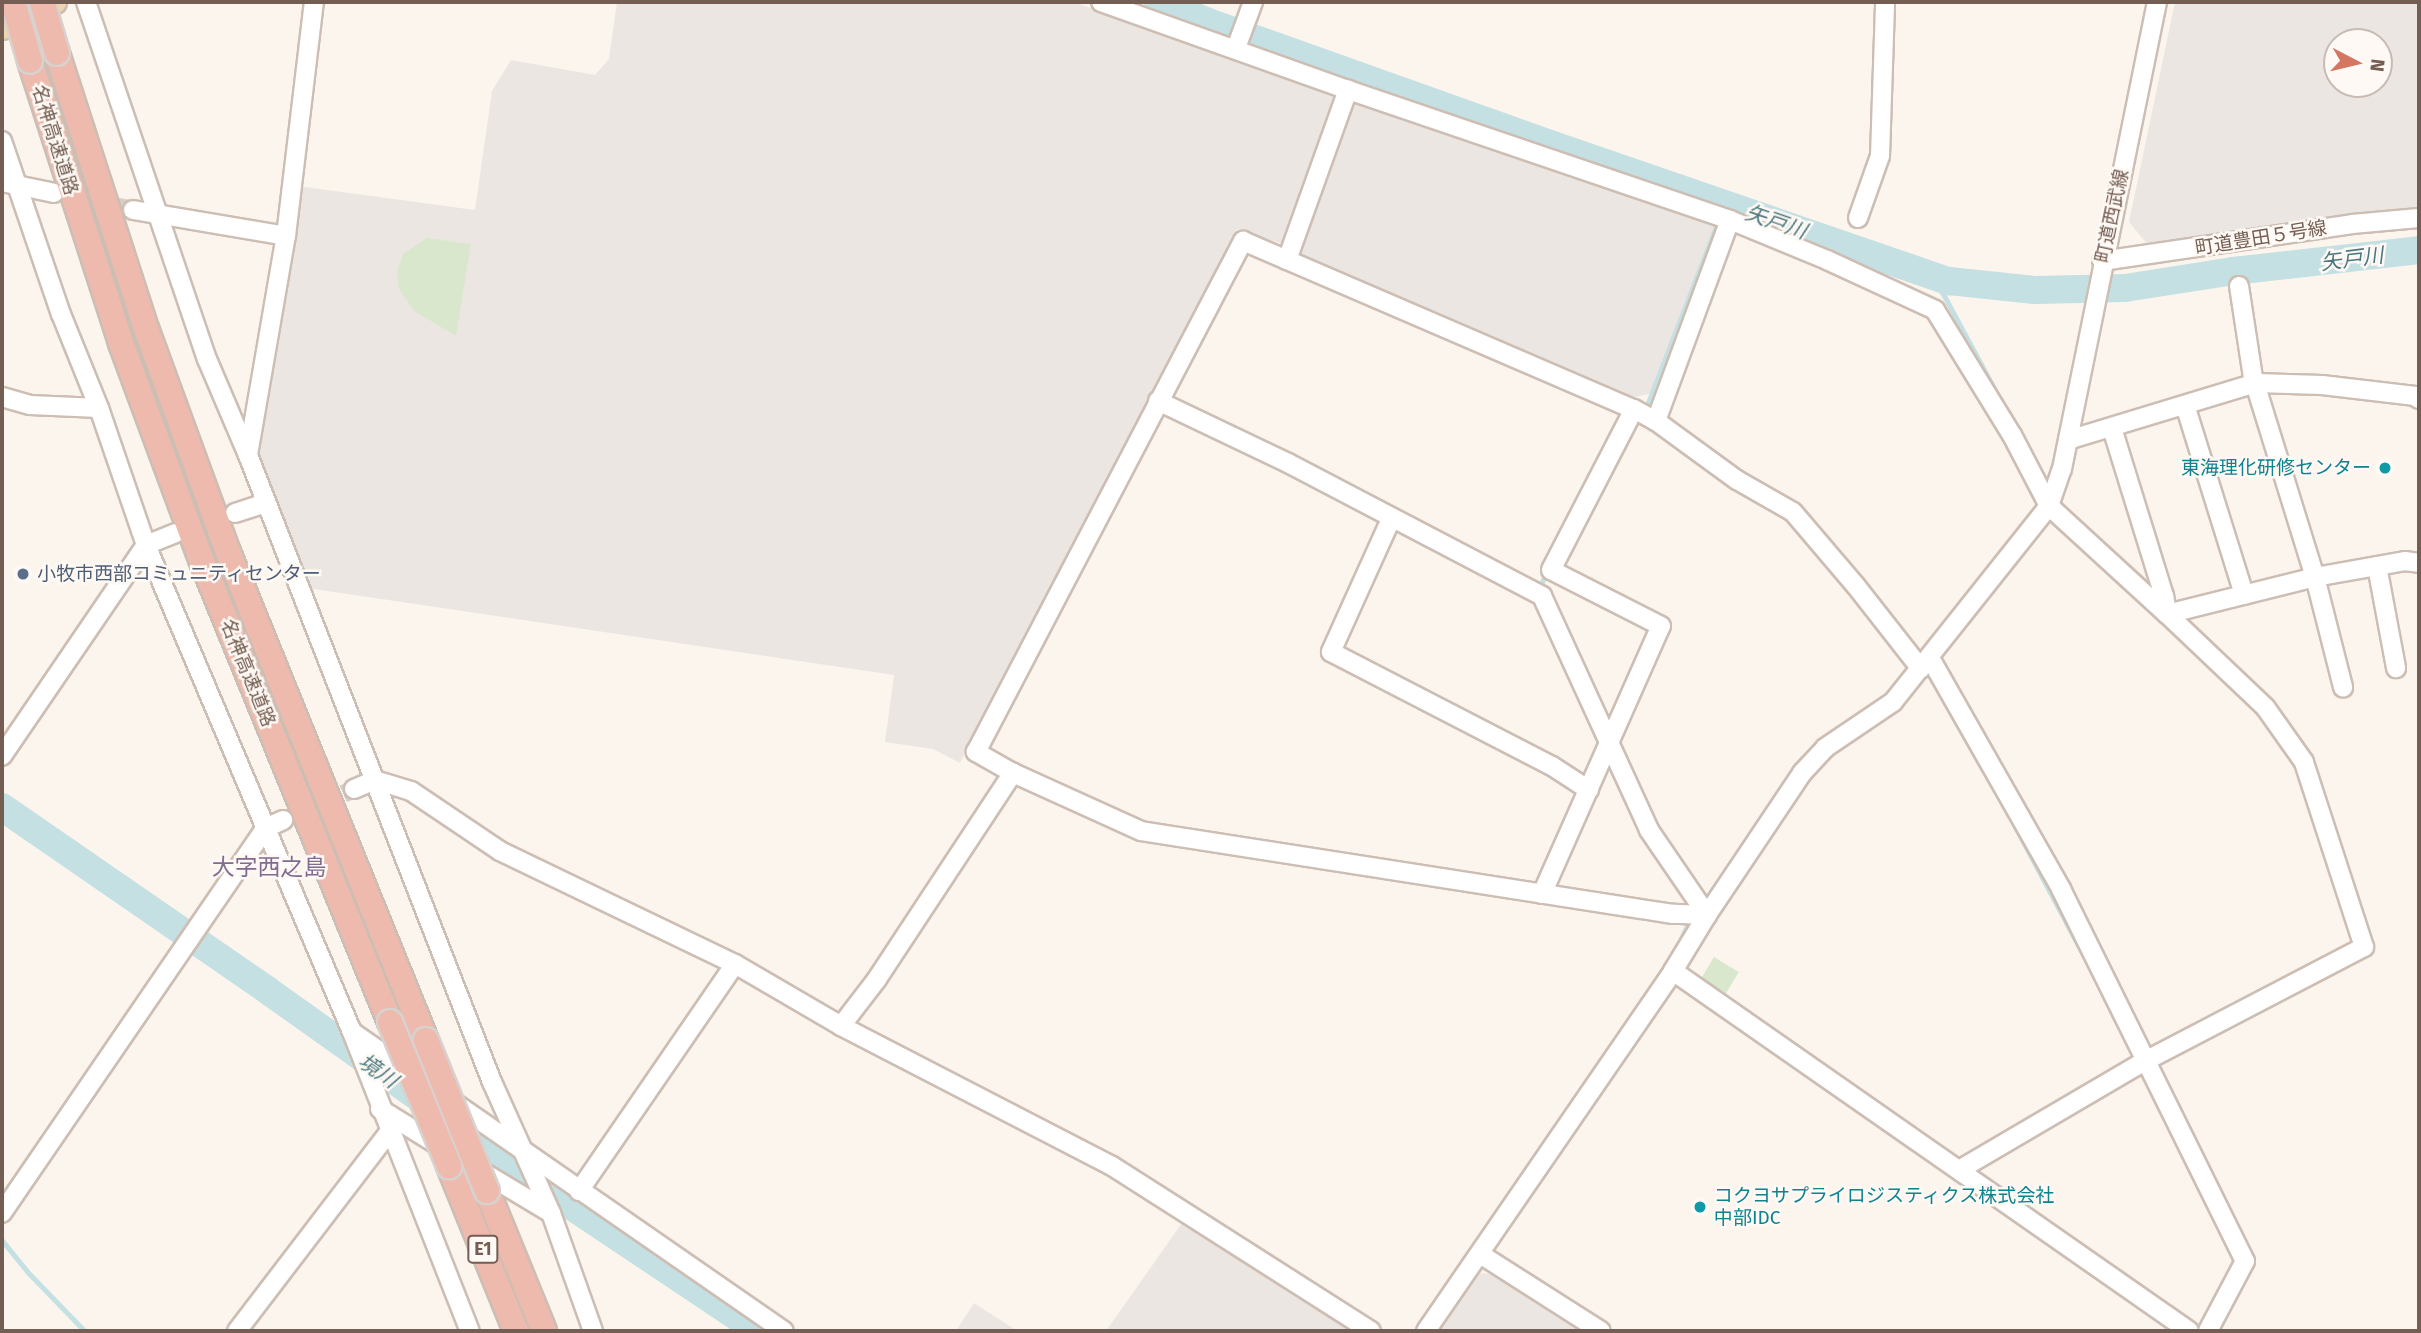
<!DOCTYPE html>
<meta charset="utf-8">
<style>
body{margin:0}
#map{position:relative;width:2421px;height:1333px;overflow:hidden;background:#fbf5ee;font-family:"Fira Sans","Noto Sans JP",sans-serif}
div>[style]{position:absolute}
.industrial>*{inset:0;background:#ece6e2}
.green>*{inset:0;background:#d9e8cd;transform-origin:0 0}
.stream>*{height:4.5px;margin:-2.25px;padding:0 2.25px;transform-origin:2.25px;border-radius:2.25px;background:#c4e0e3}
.river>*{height:28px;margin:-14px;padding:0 14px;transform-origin:14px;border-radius:14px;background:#c4e0e3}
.minor-tunnel>*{height:18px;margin-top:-9px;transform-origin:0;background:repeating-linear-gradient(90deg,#d9cfc7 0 18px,transparent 0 27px)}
.roads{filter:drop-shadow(2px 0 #cdbeb4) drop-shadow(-2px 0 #cdbeb4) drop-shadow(0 2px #cdbeb4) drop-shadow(0 -2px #cdbeb4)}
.minor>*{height:18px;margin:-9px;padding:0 9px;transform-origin:9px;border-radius:9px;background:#fff}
.major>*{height:21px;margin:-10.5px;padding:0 10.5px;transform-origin:10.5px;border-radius:10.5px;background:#f0d5af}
.highway>*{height:24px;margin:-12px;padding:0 12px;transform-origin:12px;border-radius:12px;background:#edbaad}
.bridges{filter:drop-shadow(2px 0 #d8d2cf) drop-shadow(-2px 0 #d8d2cf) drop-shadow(0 2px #d8d2cf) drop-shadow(0 -2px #d8d2cf)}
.highway-bridge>*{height:24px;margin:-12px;padding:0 12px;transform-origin:12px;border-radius:12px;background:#edbaad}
.dots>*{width:19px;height:19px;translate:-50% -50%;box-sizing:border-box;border:4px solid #fef9f4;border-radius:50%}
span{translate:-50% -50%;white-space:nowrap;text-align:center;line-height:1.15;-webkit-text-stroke:5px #fef9f4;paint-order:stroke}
.shield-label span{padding:2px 5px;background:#fef9f4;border:2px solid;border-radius:5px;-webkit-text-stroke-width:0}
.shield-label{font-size:18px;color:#745d52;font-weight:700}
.street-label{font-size:19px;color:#745d52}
.culture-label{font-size:19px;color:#0d838f}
.right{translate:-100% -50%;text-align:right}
.left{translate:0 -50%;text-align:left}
.service-label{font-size:19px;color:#4e5e75}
.water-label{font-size:21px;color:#4b787e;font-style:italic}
.quarter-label{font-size:23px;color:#816b8f}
.frame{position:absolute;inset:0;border:4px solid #745d52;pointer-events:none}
.north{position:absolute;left:2323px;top:28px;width:70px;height:70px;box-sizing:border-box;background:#fef9f4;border:2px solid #c7bbb3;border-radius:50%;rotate:97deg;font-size:19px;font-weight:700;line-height:28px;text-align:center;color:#745d52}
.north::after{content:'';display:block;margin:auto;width:24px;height:32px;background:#d57663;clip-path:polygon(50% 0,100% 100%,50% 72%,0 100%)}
</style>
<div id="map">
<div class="industrial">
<div style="clip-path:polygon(617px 2px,1074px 2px,1340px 95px,1286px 245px,1237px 229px,960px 763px,933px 749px,885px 742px,894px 675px,307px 588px,253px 454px,290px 185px,475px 210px,492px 91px,511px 60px,595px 75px,609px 59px)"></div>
<div style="clip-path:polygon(evenodd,2175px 2px,2419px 2px,2419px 211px,2324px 219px,2148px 245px,2129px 222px,2175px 2px,2337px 42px,2379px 42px,2379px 84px,2337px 84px,2337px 42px)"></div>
<div style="clip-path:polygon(1350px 99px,1717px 223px,1656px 392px,1632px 398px,1304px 263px,1298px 250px)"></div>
<div style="clip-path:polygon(1182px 1223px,1350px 1331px,1106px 1331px)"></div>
<div style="clip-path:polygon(1479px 1273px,1506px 1275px,1591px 1331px,1440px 1331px)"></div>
<div style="clip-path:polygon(974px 1303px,1017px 1331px,956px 1331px)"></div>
</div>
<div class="green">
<div style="clip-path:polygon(427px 238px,471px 244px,456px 336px,414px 311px,399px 289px,397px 272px,403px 254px)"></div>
<div style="left:1714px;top:957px;width:29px;height:25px;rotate:31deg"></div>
</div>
<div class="stream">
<div style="left:1721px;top:213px;width:12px;rotate:-70deg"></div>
<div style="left:1931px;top:277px;width:22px;rotate:54deg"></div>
<div style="left:1944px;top:295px;width:126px;rotate:61.6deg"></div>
<div style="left:1646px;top:408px;width:200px;rotate:-68.9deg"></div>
<div style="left:1539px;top:589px;width:20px;rotate:-66deg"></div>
<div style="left:1930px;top:676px;width:101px;rotate:60.4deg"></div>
<div style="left:2015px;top:826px;width:166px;rotate:62deg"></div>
<div style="left:1672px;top:957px;width:43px;rotate:-64deg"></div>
<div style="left:2px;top:1240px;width:41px;rotate:50.9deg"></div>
<div style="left:28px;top:1272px;width:82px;rotate:46deg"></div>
</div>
<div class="river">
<div style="left:1158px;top:2px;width:66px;rotate:21.5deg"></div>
<div style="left:1219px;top:26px;width:355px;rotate:19.6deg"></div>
<div style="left:1553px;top:145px;width:419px;rotate:19deg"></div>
<div style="left:1949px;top:281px;width:86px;rotate:6deg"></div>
<div style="left:2035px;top:290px;width:90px;rotate:-1.3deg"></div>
<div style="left:2125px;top:288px;width:109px;rotate:-8.9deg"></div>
<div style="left:2233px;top:271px;width:187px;rotate:-6.4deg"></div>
<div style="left:2px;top:807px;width:322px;rotate:34.6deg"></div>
<div style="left:267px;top:990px;width:357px;rotate:35.4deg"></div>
<div style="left:558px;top:1197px;width:241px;rotate:33.8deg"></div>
</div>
<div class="minor-tunnel">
<div style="left:64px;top:195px;width:71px;rotate:12.3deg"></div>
<div style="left:294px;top:816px;width:66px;rotate:-24.2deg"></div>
</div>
<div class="roads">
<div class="minor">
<div style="left:86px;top:2px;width:377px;rotate:71.3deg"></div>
<div style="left:207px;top:359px;width:104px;rotate:66.9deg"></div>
<div style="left:248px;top:455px;width:673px;rotate:68.74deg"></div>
<div style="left:492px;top:1082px;width:144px;rotate:65.8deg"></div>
<div style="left:551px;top:1213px;width:125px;rotate:70.4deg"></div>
<div style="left:1101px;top:2px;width:262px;rotate:19.6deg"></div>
<div style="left:1348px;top:90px;width:404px;rotate:18.8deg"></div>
<div style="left:1730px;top:220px;width:105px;rotate:22.4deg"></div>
<div style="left:1827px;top:260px;width:119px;rotate:24.8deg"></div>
<div style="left:1935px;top:310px;width:147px;rotate:58.4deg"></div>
<div style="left:2012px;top:435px;width:80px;rotate:62.5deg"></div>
<div style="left:2049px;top:506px;width:160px;rotate:42.5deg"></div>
<div style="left:2167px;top:614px;width:153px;rotate:-14deg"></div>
<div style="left:2315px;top:577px;width:91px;rotate:-10.1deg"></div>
<div style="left:2405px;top:561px;width:14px;rotate:8deg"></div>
<div style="left:1236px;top:48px;width:49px;rotate:-69.7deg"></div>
<div style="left:2px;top:141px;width:183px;rotate:71.2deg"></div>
<div style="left:61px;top:314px;width:101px;rotate:68deg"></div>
<div style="left:99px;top:408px;width:145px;rotate:71.1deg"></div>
<div style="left:146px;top:545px;width:529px;rotate:67.07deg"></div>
<div style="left:352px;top:1032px;width:321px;rotate:68.5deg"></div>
<div style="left:2px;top:182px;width:53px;rotate:11.9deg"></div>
<div style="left:133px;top:210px;width:155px;rotate:9.6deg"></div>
<div style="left:1858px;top:218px;width:66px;rotate:-70.5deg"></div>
<div style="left:1880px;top:156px;width:154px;rotate:-88.1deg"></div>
<div style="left:1287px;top:260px;width:181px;rotate:-70.3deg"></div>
<div style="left:2102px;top:261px;width:253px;rotate:-8.4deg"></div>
<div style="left:2352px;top:224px;width:67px;rotate:-5.1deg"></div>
<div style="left:2239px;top:286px;width:92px;rotate:81.3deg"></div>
<div style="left:2253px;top:377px;width:209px;rotate:72.8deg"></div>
<div style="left:2315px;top:577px;width:114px;rotate:75.7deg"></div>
<div style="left:2px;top:397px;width:29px;rotate:16deg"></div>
<div style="left:30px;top:405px;width:69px;rotate:2.5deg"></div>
<div style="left:1158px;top:401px;width:144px;rotate:25.5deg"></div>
<div style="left:1288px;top:463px;width:287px;rotate:27.6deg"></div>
<div style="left:1542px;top:596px;width:257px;rotate:65.4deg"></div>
<div style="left:1649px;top:830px;width:103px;rotate:55.7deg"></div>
<div style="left:2185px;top:405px;width:199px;rotate:72.7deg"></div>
<div style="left:1656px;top:421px;width:214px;rotate:-69.8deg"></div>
<div style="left:2068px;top:440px;width:196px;rotate:-16.9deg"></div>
<div style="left:2256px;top:383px;width:66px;rotate:1.7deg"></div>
<div style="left:2322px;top:385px;width:94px;rotate:6.7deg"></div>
<div style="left:2415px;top:396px;width:5px;rotate:37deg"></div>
<div style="left:248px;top:455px;width:222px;rotate:-80.2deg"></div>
<div style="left:286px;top:236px;width:236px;rotate:-83.2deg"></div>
<div style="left:235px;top:513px;width:32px;rotate:-18deg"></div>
<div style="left:1391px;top:519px;width:146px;rotate:114.3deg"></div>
<div style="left:1331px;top:652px;width:249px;rotate:27.3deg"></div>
<div style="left:1552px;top:766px;width:44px;rotate:33deg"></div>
<div style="left:2377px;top:566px;width:104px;rotate:79.4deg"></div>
<div style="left:1930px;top:658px;width:266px;rotate:60.4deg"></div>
<div style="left:2061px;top:889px;width:415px;rotate:63.7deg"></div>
<div style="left:2245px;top:1261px;width:79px;rotate:117.9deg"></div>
<div style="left:2px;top:756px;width:255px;rotate:-55.7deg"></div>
<div style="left:146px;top:545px;width:31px;rotate:-22deg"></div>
<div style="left:354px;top:789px;width:23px;rotate:-23deg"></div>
<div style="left:375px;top:780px;width:38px;rotate:17deg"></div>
<div style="left:411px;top:791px;width:107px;rotate:34deg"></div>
<div style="left:500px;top:851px;width:261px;rotate:25.7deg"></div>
<div style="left:735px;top:964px;width:123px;rotate:30.3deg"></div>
<div style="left:841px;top:1026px;width:305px;rotate:27.3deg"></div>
<div style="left:1112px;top:1166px;width:307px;rotate:32.5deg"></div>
<div style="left:1542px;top:894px;width:293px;rotate:-66.1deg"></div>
<div style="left:1661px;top:626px;width:123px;rotate:-153deg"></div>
<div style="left:1551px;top:570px;width:181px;rotate:-62.7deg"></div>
<div style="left:1707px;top:915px;width:34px;rotate:-178deg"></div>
<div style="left:1673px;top:914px;width:538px;rotate:-171.13deg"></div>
<div style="left:1141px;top:831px;width:141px;rotate:-155.6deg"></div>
<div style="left:1013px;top:773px;width:43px;rotate:-150.4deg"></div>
<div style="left:976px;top:752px;width:577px;rotate:-62.41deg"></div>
<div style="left:1243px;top:241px;width:426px;rotate:23.3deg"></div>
<div style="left:1634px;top:409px;width:25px;rotate:29deg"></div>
<div style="left:1656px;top:421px;width:100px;rotate:36.1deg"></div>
<div style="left:1737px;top:480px;width:64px;rotate:29.7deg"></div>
<div style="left:1793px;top:512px;width:97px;rotate:49.6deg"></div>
<div style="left:1856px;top:586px;width:105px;rotate:51.9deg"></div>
<div style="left:1673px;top:971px;width:629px;rotate:34.9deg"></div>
<div style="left:841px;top:1026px;width:59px;rotate:-52.5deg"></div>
<div style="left:877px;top:979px;width:247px;rotate:-56.6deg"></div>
<div style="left:352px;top:1032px;width:525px;rotate:34.69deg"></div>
<div style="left:380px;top:1109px;width:74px;rotate:31.8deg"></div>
<div style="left:476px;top:1168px;width:87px;rotate:31deg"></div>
<div style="left:1959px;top:1170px;width:216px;rotate:-30.4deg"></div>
<div style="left:2145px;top:1061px;width:247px;rotate:-27.5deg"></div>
<div style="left:2364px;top:947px;width:194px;rotate:-108deg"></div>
<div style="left:2304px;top:762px;width:67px;rotate:-125.3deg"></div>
<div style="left:2265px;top:707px;width:135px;rotate:-136.5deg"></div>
<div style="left:2167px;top:614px;width:18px;rotate:-99deg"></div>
<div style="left:2164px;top:596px;width:176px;rotate:-107.2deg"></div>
<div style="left:579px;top:1191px;width:275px;rotate:-55.5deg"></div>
<div style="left:2px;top:1213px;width:467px;rotate:-55.6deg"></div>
<div style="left:266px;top:828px;width:19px;rotate:-25deg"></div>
<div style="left:1480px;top:1254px;width:143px;rotate:32.5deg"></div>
<div style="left:237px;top:1331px;width:252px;rotate:-52.6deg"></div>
<div style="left:1426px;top:1331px;width:437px;rotate:-55.5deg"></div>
<div style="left:1673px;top:971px;width:66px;rotate:-58.7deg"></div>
<div style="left:1707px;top:915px;width:171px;rotate:-56.2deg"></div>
<div style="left:1802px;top:773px;width:34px;rotate:-47deg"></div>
<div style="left:1825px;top:748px;width:82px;rotate:-34.1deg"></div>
<div style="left:1893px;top:702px;width:251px;rotate:-51.5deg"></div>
<div style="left:2049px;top:506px;width:39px;rotate:-71deg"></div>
<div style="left:2062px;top:469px;width:477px;rotate:-78.5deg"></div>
</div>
<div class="major">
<div style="left:2px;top:28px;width:59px;rotate:-26.1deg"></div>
</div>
<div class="highway">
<div style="left:57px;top:53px;width:292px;rotate:72.1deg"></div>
<div style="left:147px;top:331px;width:235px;rotate:69.9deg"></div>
<div style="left:228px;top:552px;width:527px;rotate:67.92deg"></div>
<div style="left:30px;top:61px;width:296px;rotate:72.1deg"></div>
<div style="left:121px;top:343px;width:230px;rotate:69.7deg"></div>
<div style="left:201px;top:559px;width:500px;rotate:67.79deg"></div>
<div style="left:449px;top:1166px;width:178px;rotate:67.9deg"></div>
<div style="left:487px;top:1191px;width:151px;rotate:67.8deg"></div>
</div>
</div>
<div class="bridges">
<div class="highway-bridge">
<div style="left:13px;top:2px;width:61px;rotate:73.9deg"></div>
<div style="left:42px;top:2px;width:53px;rotate:73.6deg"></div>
<div style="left:390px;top:1022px;width:156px;rotate:67.7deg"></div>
<div style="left:426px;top:1040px;width:163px;rotate:68deg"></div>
</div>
</div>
<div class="dots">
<div style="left:2385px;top:468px;background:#0f9aa8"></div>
<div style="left:23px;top:574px;background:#5c6f8a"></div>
<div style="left:1700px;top:1207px;background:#0f9aa8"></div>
</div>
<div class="shield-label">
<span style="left:483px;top:1249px">E1</span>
</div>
<div class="street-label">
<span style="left:55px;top:140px;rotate:73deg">名神高速道路</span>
<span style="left:2112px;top:216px;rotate:-78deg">町道西武線</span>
<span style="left:2261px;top:238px;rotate:-9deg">町道豊田５号線</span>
<span style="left:248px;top:673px;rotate:68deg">名神高速道路</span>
</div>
<div class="culture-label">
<span class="right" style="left:2371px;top:468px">東海理化研修センター</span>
<span class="left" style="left:1714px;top:1207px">コクヨサプライロジスティクス株式会社<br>中部IDC</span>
</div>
<div class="service-label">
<span class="left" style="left:37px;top:574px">小牧市西部コミュニティセンター</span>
</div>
<div class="water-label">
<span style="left:1776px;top:222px;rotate:19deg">矢戸川</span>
<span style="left:2352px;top:259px;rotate:-7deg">矢戸川</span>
<span style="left:378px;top:1071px;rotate:35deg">境川</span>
</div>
<div class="quarter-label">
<span style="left:269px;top:867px">大字西之島</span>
</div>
<div class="frame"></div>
<div class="north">N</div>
</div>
